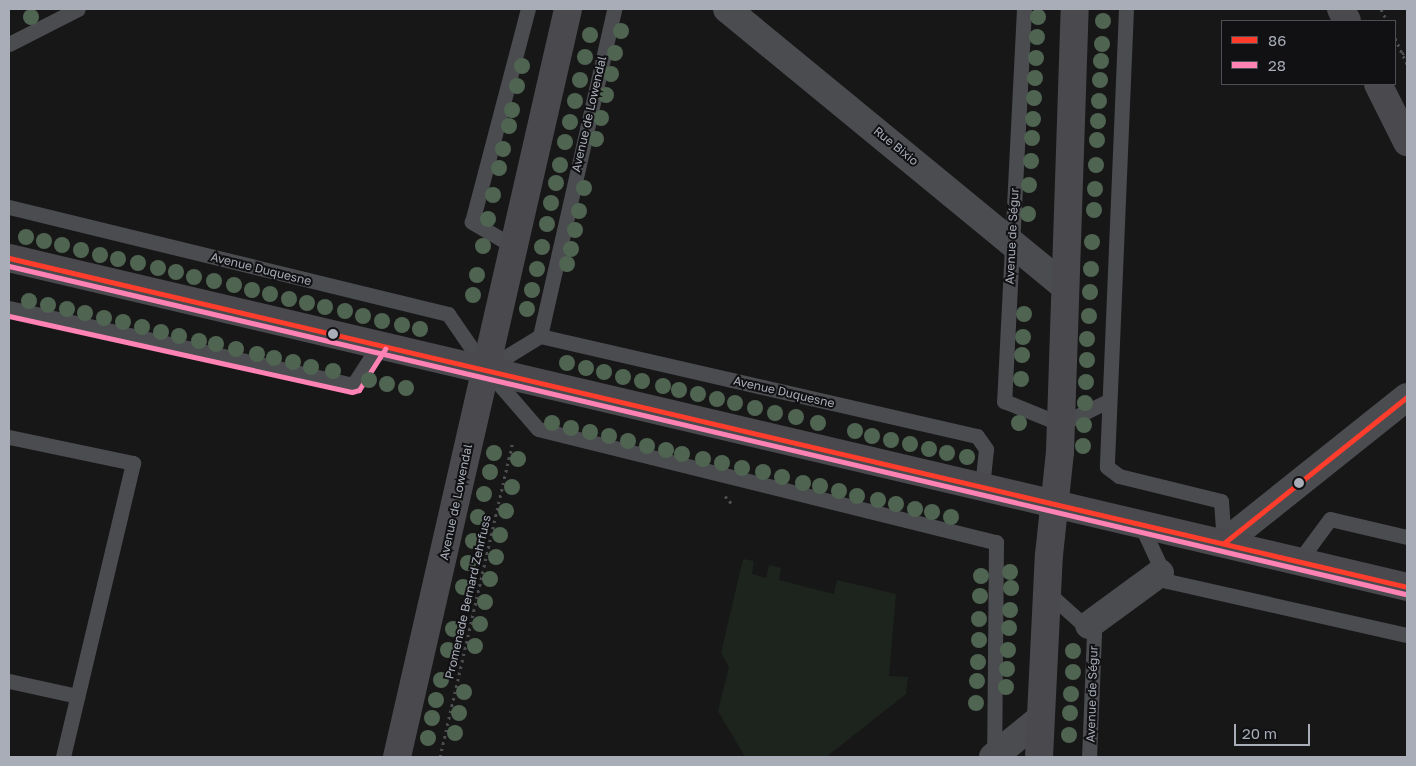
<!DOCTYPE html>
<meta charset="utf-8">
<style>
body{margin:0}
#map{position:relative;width:1416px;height:766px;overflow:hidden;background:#171717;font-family:"Golos Text",sans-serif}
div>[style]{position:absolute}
.green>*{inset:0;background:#1d241e}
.path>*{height:3px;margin-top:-1.5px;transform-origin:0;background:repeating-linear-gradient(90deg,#4d4e52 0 2.5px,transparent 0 6.5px)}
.lane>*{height:15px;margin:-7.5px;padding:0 7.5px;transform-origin:7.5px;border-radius:7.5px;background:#4b4c50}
.street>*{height:28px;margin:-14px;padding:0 14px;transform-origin:14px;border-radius:14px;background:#4b4c50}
.secondary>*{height:28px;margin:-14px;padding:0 14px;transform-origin:14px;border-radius:14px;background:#4a4a4e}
.bus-1>*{height:5px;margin:-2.5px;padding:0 2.5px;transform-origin:2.5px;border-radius:2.5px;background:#ff3d2d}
.bus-2>*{height:5px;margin:-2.5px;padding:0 2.5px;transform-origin:2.5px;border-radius:2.5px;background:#ff82b4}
.trees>*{width:16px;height:16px;margin:-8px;border-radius:50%;background:#506452}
.dots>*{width:14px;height:14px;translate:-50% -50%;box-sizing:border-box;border:2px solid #111113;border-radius:50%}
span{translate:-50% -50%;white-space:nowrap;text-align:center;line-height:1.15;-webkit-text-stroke:4px #111113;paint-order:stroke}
.street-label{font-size:12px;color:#a8adb8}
.frame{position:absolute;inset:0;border:10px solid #a8adb8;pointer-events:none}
.legend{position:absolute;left:1221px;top:20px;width:175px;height:65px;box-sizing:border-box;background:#111113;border:1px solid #4d4f55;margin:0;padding:6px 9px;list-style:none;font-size:15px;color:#a8adb8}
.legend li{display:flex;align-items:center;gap:10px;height:25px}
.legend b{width:25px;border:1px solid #4d4f55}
.scale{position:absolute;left:1234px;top:724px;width:76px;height:22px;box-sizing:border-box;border:2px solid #a8adb8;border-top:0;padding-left:6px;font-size:15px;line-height:18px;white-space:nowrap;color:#a8adb8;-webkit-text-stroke:4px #111113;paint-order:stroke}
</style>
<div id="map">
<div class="green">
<div style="clip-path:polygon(743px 559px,754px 561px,752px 574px,766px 578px,769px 565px,781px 568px,779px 580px,834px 594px,837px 580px,896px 594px,889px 676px,908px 677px,906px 694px,826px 757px,745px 757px,718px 711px,729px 667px,721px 653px)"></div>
</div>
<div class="path">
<div style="left:1381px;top:9px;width:13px;rotate:63deg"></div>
<div style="left:1395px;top:38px;width:29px;rotate:65deg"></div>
<div style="left:1402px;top:54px;width:6px;rotate:-31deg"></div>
<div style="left:725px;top:496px;width:11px;rotate:49deg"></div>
<div style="left:440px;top:757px;width:324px;rotate:-77deg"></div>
</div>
<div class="lane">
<div style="left:1024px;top:9px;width:393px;rotate:92.9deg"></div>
<div style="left:1004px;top:401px;width:61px;rotate:22deg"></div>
<div style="left:1061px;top:424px;width:52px;rotate:-26.1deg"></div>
<div style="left:1126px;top:9px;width:458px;rotate:92.4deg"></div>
<div style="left:1107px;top:467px;width:15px;rotate:37deg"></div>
<div style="left:1119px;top:476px;width:105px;rotate:13.8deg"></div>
<div style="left:1221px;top:501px;width:42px;rotate:85.9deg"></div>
<div style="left:9px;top:44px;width:77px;rotate:-26.9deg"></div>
<div style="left:9px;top:207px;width:452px;rotate:13.7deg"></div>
<div style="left:448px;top:314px;width:67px;rotate:55.4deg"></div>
<div style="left:486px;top:369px;width:79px;rotate:49.1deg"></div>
<div style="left:538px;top:429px;width:472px;rotate:13.9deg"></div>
<div style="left:996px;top:542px;width:214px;rotate:90.5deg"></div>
<div style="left:513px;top:246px;width:48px;rotate:-149.7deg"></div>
<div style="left:472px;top:222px;width:220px;rotate:-75.3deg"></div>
<div style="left:9px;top:308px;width:353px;rotate:12.6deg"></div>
<div style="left:353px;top:385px;width:48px;rotate:-57deg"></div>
<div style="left:540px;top:336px;width:448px;rotate:12.9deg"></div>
<div style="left:977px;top:436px;width:16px;rotate:55deg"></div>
<div style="left:986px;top:449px;width:38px;rotate:96deg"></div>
<div style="left:540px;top:336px;width:335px;rotate:-77.2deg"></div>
<div style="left:486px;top:369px;width:63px;rotate:-31.4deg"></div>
<div style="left:9px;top:437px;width:127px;rotate:11.8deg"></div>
<div style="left:133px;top:463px;width:302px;rotate:103.4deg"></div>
<div style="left:1141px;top:525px;width:62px;rotate:65.1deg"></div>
<div style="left:1167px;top:581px;width:246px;rotate:12.7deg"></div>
<div style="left:1299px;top:561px;width:52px;rotate:-53.6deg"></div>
<div style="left:1330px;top:519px;width:79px;rotate:13.2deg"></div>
<div style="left:1047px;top:592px;width:63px;rotate:41.8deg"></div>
<div style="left:1094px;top:634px;width:123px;rotate:92.3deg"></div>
<div style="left:9px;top:681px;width:70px;rotate:12.4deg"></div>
</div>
<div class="street">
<div style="left:727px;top:9px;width:435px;rotate:39.4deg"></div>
<div style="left:1224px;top:543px;width:234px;rotate:-38.6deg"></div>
<div style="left:1089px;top:625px;width:88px;rotate:-36.2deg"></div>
<div style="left:993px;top:757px;width:60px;rotate:-39deg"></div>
</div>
<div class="secondary">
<div style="left:1341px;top:9px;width:13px;rotate:63deg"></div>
<div style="left:1378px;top:84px;width:65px;rotate:63.4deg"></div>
<div style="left:9px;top:258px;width:1436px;rotate:13.24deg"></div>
<div style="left:397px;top:757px;width:767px;rotate:-77.12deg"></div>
<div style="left:1039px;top:757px;width:202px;rotate:-87.2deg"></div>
<div style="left:1049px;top:555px;width:104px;rotate:-83.9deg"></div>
<div style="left:1060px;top:452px;width:443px;rotate:-88.1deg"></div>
</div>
<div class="bus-1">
<div style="left:9px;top:258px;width:1436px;rotate:13.24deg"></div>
<div style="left:1224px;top:543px;width:234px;rotate:-38.6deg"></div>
</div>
<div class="bus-2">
<div style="left:9px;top:266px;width:1434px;rotate:13.22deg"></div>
<div style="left:9px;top:316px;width:351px;rotate:12.5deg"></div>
<div style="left:352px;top:392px;width:7px;rotate:-16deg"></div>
<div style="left:359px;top:390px;width:49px;rotate:-57.6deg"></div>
</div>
<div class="trees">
<div style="left:31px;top:17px"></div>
<div style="left:1038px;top:17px"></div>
<div style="left:1103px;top:21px"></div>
<div style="left:621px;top:31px"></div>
<div style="left:590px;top:35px"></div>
<div style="left:1037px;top:37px"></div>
<div style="left:1102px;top:44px"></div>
<div style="left:615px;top:53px"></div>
<div style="left:585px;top:57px"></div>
<div style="left:1036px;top:58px"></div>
<div style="left:1101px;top:61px"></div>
<div style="left:522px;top:66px"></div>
<div style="left:611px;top:74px"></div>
<div style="left:1035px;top:78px"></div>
<div style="left:580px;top:80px"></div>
<div style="left:1100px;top:80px"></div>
<div style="left:517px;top:86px"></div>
<div style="left:606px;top:95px"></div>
<div style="left:1034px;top:98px"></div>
<div style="left:575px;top:101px"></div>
<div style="left:1099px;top:101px"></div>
<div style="left:512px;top:110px"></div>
<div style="left:601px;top:118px"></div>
<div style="left:1033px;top:119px"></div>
<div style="left:1098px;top:121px"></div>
<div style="left:570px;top:122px"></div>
<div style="left:509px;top:126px"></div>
<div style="left:1032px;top:138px"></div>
<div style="left:596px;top:139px"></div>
<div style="left:1097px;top:140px"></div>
<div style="left:565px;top:142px"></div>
<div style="left:503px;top:149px"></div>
<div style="left:1031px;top:161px"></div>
<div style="left:560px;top:165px"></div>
<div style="left:1096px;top:165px"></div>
<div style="left:499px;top:168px"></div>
<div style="left:556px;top:183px"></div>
<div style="left:1029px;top:185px"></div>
<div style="left:584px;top:188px"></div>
<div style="left:1095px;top:189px"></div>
<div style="left:493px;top:195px"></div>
<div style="left:551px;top:203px"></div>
<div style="left:1094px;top:210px"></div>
<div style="left:579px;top:211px"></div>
<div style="left:1028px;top:214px"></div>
<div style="left:488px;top:219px"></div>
<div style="left:547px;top:224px"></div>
<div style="left:575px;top:230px"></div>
<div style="left:26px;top:237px"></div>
<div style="left:44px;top:241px"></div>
<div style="left:1092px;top:242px"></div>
<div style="left:62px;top:245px"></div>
<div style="left:483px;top:246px"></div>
<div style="left:542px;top:247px"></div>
<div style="left:571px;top:249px"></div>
<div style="left:81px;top:250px"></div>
<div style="left:100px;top:255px"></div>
<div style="left:118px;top:259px"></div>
<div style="left:138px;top:263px"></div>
<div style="left:567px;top:264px"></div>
<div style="left:158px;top:268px"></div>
<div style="left:537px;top:269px"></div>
<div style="left:1091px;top:269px"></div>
<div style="left:176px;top:272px"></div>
<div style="left:477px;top:275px"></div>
<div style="left:194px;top:277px"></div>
<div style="left:214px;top:281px"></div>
<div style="left:234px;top:285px"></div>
<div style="left:252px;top:290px"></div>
<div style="left:532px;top:290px"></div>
<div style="left:1090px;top:292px"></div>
<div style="left:270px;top:294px"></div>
<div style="left:473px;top:295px"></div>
<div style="left:289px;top:299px"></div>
<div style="left:29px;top:301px"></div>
<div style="left:307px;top:303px"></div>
<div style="left:48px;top:305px"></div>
<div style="left:325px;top:307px"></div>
<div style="left:67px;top:309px"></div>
<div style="left:527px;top:309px"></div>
<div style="left:345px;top:311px"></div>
<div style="left:85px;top:313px"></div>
<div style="left:1024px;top:314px"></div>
<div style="left:363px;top:316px"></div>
<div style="left:1089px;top:316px"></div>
<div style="left:104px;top:318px"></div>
<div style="left:382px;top:321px"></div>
<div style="left:123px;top:322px"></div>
<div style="left:402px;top:325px"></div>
<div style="left:142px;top:327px"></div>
<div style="left:420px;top:329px"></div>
<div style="left:161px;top:332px"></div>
<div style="left:179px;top:336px"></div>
<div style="left:1023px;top:337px"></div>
<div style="left:1087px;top:339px"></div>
<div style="left:199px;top:341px"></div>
<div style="left:216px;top:344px"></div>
<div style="left:236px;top:349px"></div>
<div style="left:257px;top:354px"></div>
<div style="left:1022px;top:355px"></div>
<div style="left:274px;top:358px"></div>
<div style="left:1087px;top:360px"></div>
<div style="left:293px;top:362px"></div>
<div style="left:567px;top:363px"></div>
<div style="left:311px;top:367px"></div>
<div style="left:586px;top:368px"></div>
<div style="left:333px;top:371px"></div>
<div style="left:604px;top:372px"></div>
<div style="left:623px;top:377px"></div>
<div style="left:1021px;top:379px"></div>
<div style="left:369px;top:380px"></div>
<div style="left:642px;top:381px"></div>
<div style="left:1086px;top:382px"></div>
<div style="left:387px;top:384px"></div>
<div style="left:663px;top:386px"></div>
<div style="left:406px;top:388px"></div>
<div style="left:679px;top:390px"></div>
<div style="left:698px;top:394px"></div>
<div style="left:717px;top:399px"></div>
<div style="left:735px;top:403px"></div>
<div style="left:1085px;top:403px"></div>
<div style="left:755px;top:408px"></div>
<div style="left:775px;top:413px"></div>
<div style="left:796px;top:417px"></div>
<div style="left:552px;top:423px"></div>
<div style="left:818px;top:423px"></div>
<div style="left:1019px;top:423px"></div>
<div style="left:1084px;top:425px"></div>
<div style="left:571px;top:428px"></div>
<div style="left:855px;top:431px"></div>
<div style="left:590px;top:432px"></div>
<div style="left:609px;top:436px"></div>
<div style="left:872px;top:436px"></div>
<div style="left:891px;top:440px"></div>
<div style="left:628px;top:441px"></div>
<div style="left:910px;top:444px"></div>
<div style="left:647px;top:446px"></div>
<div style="left:1083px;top:446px"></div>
<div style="left:929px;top:449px"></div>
<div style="left:666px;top:450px"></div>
<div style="left:494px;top:453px"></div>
<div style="left:947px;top:453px"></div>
<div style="left:682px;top:454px"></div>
<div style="left:967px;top:457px"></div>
<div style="left:518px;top:459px"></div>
<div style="left:703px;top:459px"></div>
<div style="left:722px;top:463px"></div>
<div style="left:742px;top:468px"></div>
<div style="left:490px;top:472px"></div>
<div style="left:763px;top:472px"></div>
<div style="left:782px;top:477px"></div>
<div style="left:803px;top:483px"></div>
<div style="left:820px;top:486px"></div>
<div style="left:512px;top:487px"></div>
<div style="left:839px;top:491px"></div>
<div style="left:484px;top:494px"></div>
<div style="left:857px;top:496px"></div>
<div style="left:878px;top:500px"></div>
<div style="left:896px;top:504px"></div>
<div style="left:915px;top:509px"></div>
<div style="left:506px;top:511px"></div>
<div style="left:932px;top:512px"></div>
<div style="left:478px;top:517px"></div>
<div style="left:951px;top:517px"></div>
<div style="left:500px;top:535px"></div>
<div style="left:473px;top:541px"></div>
<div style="left:496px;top:557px"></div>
<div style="left:468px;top:563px"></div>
<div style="left:1010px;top:572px"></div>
<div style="left:981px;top:576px"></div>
<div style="left:490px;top:579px"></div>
<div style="left:463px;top:587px"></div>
<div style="left:1011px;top:588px"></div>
<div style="left:980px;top:596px"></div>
<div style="left:485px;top:602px"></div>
<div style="left:1010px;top:610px"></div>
<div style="left:979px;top:619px"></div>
<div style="left:480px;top:624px"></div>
<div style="left:1009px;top:628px"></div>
<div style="left:453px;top:629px"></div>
<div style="left:979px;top:640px"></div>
<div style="left:475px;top:646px"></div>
<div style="left:448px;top:650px"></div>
<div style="left:1008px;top:650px"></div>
<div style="left:1073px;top:651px"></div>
<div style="left:978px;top:662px"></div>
<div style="left:1007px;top:669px"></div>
<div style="left:1073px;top:672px"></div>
<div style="left:441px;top:680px"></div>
<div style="left:977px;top:681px"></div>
<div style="left:1006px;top:687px"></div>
<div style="left:464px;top:692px"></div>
<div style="left:1071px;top:694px"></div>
<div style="left:436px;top:700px"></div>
<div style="left:976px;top:703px"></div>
<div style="left:459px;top:713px"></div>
<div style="left:1070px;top:713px"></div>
<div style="left:432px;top:718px"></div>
<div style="left:455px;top:733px"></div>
<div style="left:1069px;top:735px"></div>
<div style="left:428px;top:738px"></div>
</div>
<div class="dots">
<div style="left:333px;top:334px;background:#a8adb8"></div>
<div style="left:1299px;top:483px;background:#a8adb8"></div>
</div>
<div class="street-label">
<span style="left:589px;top:114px;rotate:-77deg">Avenue de Lowendal</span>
<span style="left:896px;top:146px;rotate:39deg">Rue Bixio</span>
<span style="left:1012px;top:236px;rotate:-87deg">Avenue de Ségur</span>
<span style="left:261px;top:269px;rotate:14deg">Avenue Duquesne</span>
<span style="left:784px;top:392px;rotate:13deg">Avenue Duquesne</span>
<span style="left:456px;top:502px;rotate:-78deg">Avenue de Lowendal</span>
<span style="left:468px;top:597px;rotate:-77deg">Promenade Bernard Zehrfuss</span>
<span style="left:1092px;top:694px;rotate:-88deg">Avenue de Ségur</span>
</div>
<div class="frame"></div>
<ul class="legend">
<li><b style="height:6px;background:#ff3d2d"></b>86</li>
<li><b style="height:6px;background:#ff82b4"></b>28</li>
</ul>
<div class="scale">20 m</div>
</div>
